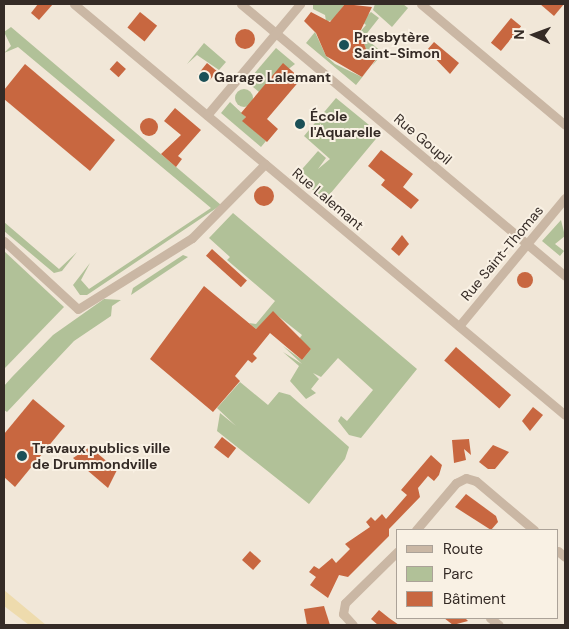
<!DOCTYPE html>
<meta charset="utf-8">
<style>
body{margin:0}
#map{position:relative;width:569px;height:629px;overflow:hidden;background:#f1e7d8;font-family:"DM Sans",sans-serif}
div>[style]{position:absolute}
.green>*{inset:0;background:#b1c198}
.round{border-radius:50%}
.sand>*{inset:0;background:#eedbad}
.building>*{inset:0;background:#c86740;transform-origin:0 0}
.minor>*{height:9px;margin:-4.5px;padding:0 4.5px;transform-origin:4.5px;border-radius:4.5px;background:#cab7a4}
.dots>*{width:14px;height:14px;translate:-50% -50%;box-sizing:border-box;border:2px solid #f9f1e4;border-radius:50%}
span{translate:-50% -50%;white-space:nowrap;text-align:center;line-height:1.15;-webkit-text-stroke:4px #f9f1e4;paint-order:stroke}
.poi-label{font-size:14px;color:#352b26;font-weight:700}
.left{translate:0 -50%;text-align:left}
.street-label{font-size:14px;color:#352b26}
.frame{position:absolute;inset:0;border:5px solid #352b26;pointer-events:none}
.legend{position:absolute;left:396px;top:529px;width:162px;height:90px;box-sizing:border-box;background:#f9f1e4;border:1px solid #aba298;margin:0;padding:6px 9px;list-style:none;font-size:15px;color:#352b26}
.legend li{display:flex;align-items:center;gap:10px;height:25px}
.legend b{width:25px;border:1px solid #aba298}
.north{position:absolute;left:509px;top:10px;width:50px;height:50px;-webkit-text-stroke:4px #f9f1e4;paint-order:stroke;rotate:272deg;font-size:14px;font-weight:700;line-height:20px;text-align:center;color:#352b26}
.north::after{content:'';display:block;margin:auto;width:18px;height:22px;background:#352b26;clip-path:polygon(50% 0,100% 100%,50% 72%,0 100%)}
</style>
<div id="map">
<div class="green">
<div style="clip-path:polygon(313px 4px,345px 4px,337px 14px,344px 20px,326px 21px,325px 15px,313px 9px)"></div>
<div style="clip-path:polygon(375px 4px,403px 4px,408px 8px,392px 27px,373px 10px)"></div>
<div style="clip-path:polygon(371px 12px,379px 18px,364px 37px,383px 53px,372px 66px,377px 58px,366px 49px,360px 32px,366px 25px,361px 21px)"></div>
<div style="clip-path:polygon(11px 27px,221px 205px,87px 295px,80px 295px,73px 285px,90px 263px,81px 280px,89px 289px,211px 208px,18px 47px,4px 53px,11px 46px,4px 32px)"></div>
<div style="clip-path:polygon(315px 32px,326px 56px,335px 64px,362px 77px,368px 70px,356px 85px,306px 43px)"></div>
<div style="clip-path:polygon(204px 43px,226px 62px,219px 70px,197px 55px,187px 64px)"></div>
<div style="clip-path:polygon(276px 48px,295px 64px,259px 92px,247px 82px)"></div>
<div class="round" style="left:235px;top:89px;width:18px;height:18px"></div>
<div style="clip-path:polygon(336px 98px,380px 134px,325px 200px,296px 176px,318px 151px,326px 158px,318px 169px,330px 159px,304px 136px)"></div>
<div style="clip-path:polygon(230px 102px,246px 117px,243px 121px,266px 141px,261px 147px,221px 113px)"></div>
<div style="clip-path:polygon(233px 213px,417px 369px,361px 438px,349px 435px,338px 421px,341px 416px,347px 421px,373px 390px,338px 358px,321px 377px,313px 373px,319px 379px,311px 389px,316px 393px,306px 399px,290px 381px,299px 366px,283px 352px,302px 364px,283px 346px,302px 360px,311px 349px,299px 339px,302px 335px,273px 312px,256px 329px,249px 323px,256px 324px,275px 301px,227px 260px,230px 257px,209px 238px)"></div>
<div style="clip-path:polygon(561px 220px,565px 236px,555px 244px,564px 251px,560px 256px,542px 241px)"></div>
<div style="clip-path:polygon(4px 222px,59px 269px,77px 252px,62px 271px,54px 273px,4px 231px)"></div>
<div style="clip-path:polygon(4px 251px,64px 307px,4px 369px)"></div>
<div style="clip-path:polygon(183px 255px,188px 257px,131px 295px,133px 288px)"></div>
<div style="clip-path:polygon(104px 299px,121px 300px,112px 306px,111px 316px,74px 341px,7px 412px,4px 410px,4px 386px,12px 377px,53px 335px)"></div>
<div style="clip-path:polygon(240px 382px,268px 405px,279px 392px,290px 395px,349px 447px,345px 459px,309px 504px,217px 431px,220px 413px,236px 426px,217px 408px)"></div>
</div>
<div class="sand">
<div style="clip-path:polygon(4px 590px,46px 625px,29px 625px,4px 606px)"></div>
</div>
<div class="building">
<div style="clip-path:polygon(38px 4px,53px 4px,39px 20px,31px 13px)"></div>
<div style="clip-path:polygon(345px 4px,372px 7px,360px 32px,366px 49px,377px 58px,362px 77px,326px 56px,316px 33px,304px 21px,311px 12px,330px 22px)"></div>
<div style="clip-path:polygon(540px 4px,564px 4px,554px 16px)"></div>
<div style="left:140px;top:12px;width:22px;height:20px;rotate:39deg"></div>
<div style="left:511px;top:18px;width:13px;height:32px;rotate:39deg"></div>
<div class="round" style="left:235px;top:29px;width:20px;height:20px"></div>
<div style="clip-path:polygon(434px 42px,459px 63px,450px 74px,427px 50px)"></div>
<div style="left:117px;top:61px;width:12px;height:11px;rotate:42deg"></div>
<div style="left:207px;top:63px;width:13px;height:15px;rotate:39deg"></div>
<div style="clip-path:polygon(283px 63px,301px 79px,267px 119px,278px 129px,267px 142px,242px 121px,246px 117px,241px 113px)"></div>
<div style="clip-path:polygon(25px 64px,115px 140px,90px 171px,4px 99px,4px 90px)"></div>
<div style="clip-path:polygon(175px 108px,201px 130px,178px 156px,182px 159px,176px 167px,161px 154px,181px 135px,164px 121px)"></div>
<div class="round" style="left:140px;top:118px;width:18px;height:18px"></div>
<div style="clip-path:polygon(381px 150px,413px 174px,403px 187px,419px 200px,411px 209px,381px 185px,385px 180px,368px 166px)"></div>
<div class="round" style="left:254px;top:186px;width:20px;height:20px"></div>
<div style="clip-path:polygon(402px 235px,409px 244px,399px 256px,391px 249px)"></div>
<div style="left:212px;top:249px;width:47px;height:9px;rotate:42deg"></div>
<div class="round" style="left:517px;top:272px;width:16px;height:16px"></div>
<div style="clip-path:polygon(204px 286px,256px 329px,273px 311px,311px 349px,302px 360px,270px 333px,253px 354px,257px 358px,252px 363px,248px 360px,235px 376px,240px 381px,213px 412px,150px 359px)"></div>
<div style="left:456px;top:347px;width:73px;height:18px;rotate:41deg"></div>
<div style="clip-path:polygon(33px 399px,65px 426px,15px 487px,4px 477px,4px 434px)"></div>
<div style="clip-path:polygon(533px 407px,543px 415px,530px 431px,522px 421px)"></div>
<div style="left:222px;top:437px;width:18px;height:13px;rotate:38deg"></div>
<div style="clip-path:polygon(469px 439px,471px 455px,464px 449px,466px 460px,454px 463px,452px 440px)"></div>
<div style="clip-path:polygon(493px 445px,509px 452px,495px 469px,488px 469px,479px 462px)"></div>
<div style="clip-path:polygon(90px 447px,117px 470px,108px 488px,73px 458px)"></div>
<div style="clip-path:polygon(431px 455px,442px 465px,439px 475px,434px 481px,428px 476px,418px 488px,420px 497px,389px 529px,389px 536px,348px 577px,339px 575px,328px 598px,310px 585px,316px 577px,309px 572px,314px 566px,319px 569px,332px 558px,336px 563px,350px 549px,345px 544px,370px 527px,366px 522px,371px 517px,375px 521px,382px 514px,386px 519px,407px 495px,401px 490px)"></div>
<div style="clip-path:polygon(466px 494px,496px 516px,498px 522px,491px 530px,455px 507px)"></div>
<div style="left:250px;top:551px;width:15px;height:12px;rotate:42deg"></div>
<div style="clip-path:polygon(324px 606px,330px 625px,307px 625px,304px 609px)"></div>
<div style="clip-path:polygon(379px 610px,389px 618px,399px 625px,378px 625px,371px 619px)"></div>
<div style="clip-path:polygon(444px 618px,465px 618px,468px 621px,453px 625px)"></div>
</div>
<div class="minor">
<div style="left:74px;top:4px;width:640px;rotate:39.93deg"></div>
<div style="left:241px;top:4px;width:423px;rotate:40deg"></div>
<div style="left:421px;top:4px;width:188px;rotate:40deg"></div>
<div style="left:207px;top:115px;width:145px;rotate:-50deg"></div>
<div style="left:4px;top:241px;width:100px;rotate:42.6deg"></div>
<div style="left:78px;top:309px;width:134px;rotate:-31.9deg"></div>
<div style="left:192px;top:238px;width:104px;rotate:-45.4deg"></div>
<div style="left:459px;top:326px;width:166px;rotate:-50.4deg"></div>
<div style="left:416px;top:530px;width:62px;rotate:-49.6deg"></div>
<div style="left:456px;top:483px;width:11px;rotate:-27deg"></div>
<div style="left:466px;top:478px;width:10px;rotate:17deg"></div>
<div style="left:476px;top:481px;width:76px;rotate:40.2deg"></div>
<div style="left:558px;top:551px;width:9px;rotate:41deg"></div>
<div style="left:490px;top:618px;width:11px;rotate:38deg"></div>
<div style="left:353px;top:625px;width:15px;rotate:-132deg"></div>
<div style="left:343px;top:614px;width:11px;rotate:-80deg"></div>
<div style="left:345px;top:603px;width:74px;rotate:-44.5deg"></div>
</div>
<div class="dots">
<div style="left:344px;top:45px;background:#1b5057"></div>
<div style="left:204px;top:77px;background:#1b5057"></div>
<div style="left:300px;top:124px;background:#1b5057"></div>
<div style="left:22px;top:456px;background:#1b5057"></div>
</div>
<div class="poi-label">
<span class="left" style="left:354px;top:45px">Presbytère<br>Saint-Simon</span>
<span class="left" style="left:214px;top:77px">Garage Lalemant</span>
<span class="left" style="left:310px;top:124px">École<br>l'Aquarelle</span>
<span class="left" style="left:32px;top:456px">Travaux publics ville<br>de Drummondville</span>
</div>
<div class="street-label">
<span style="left:423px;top:139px;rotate:40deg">Rue Goupil</span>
<span style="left:328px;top:199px;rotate:40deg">Rue Lalemant</span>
<span style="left:502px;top:253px;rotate:-50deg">Rue Saint-Thomas</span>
</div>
<div class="frame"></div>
<ul class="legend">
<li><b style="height:6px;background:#cab7a4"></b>Route</li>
<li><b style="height:14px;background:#b1c198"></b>Parc</li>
<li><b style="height:14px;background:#c86740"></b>Bâtiment</li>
</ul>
<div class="north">N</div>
</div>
